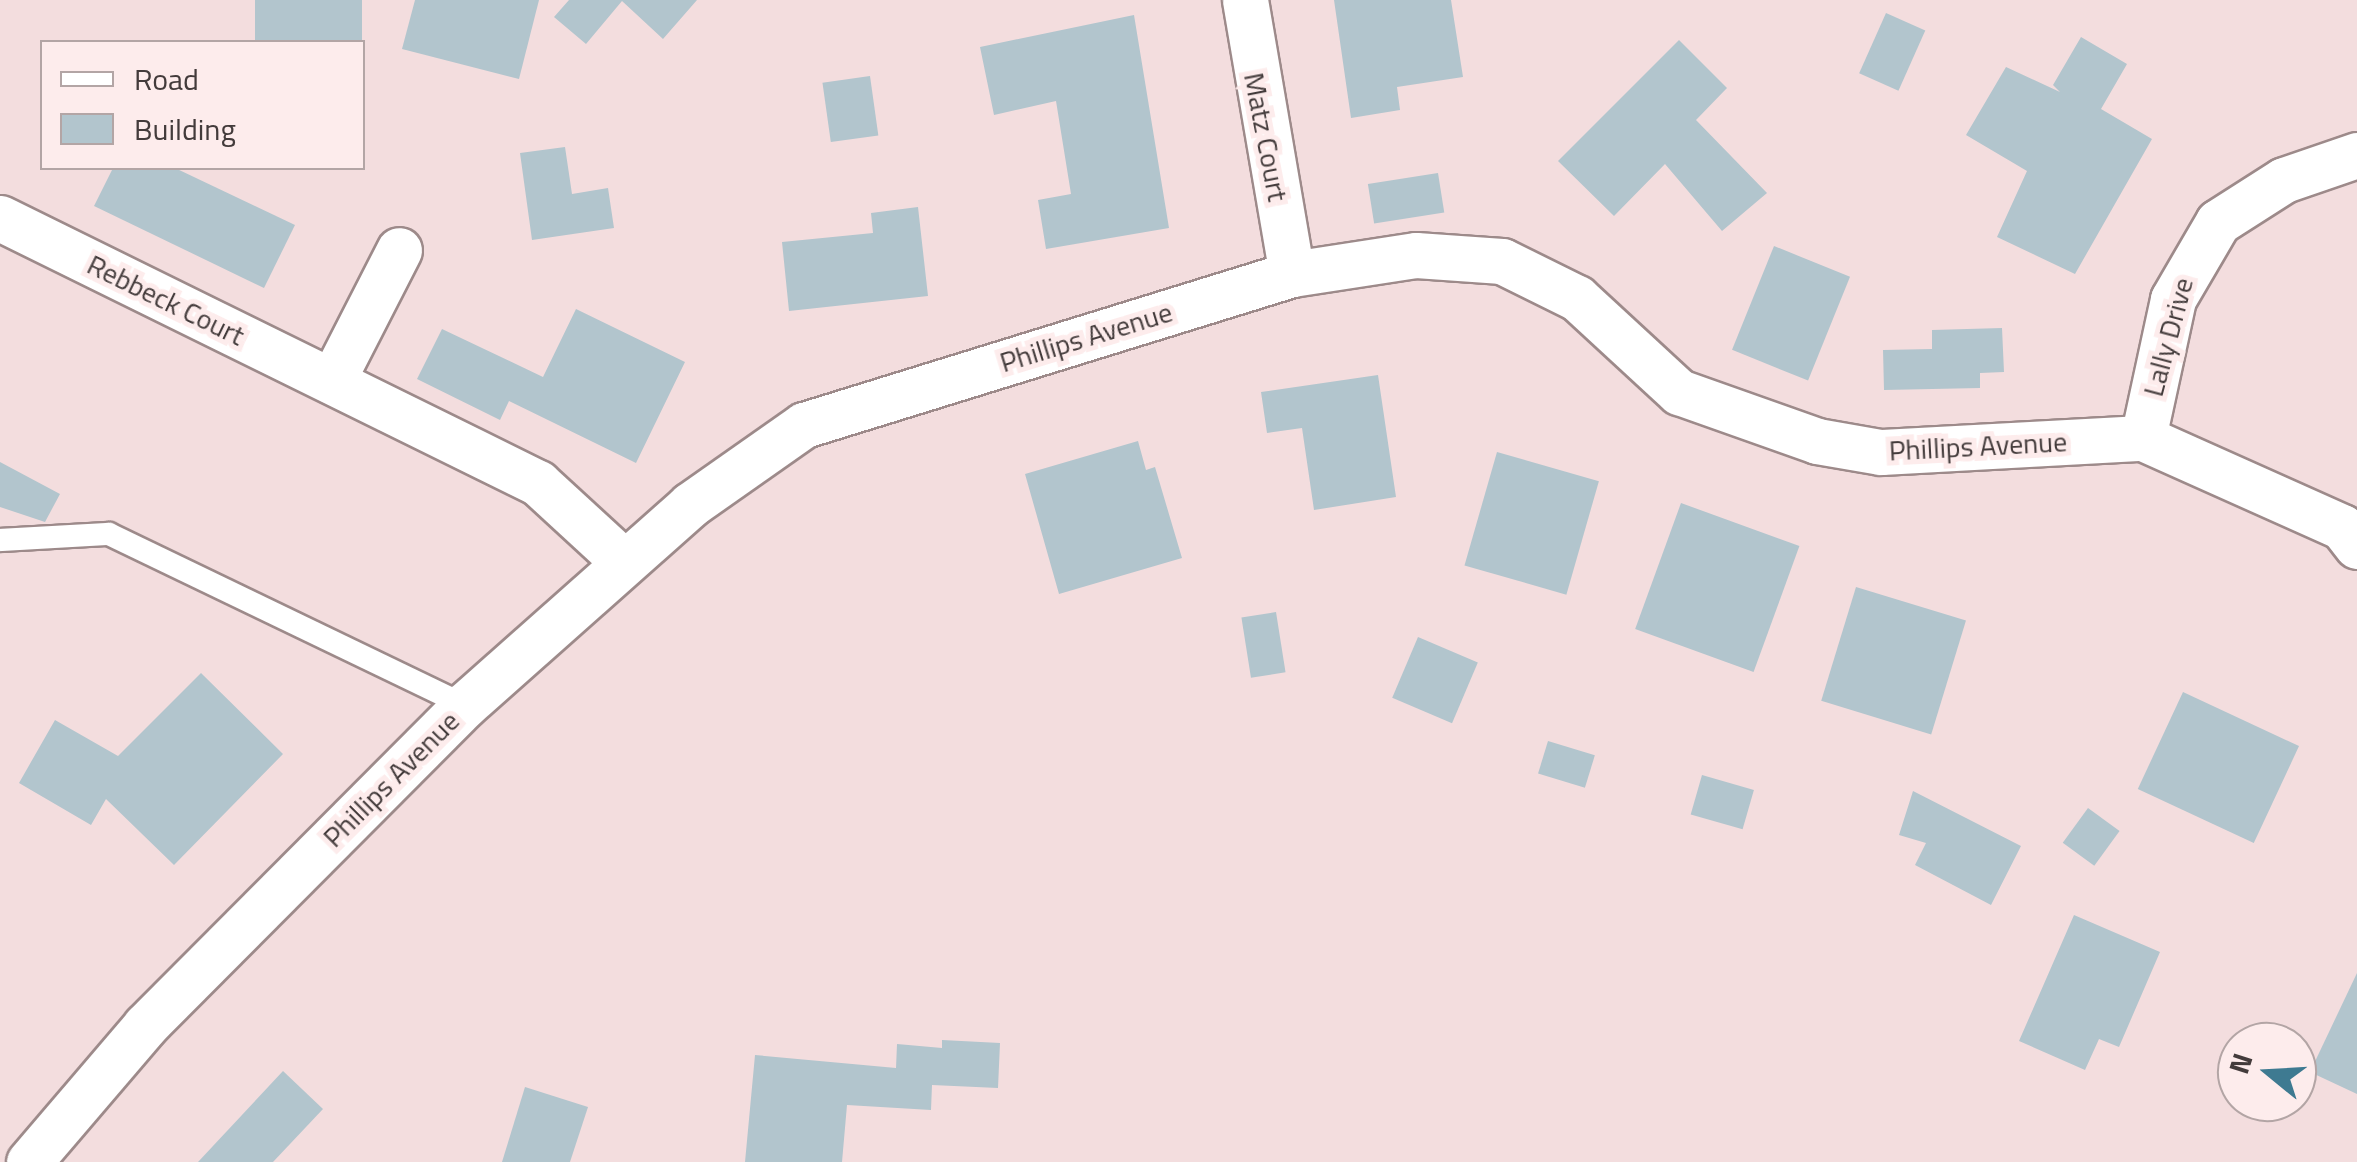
<!DOCTYPE html>
<style>
body{margin:0}
#map{position:relative;width:2357px;height:1162px;overflow:hidden;background:#f3ddde;font-family:"Titillium Web",sans-serif}
div>[style]{position:absolute}
.building>*{inset:0;background:#b2c5cd;transform-origin:0 0}
.roads{filter:drop-shadow(2px 0 #9d8a8a) drop-shadow(-2px 0 #9d8a8a) drop-shadow(0 2px #9d8a8a) drop-shadow(0 -2px #9d8a8a)}
.lane>*{height:22px;margin:-11px;padding:0 11px;transform-origin:11px;border-radius:11px;background:#fff}
.street>*{height:45px;margin:-22.5px;padding:0 22.5px;transform-origin:22.5px;border-radius:22.5px;background:#fff}
span{translate:-50% -50%;white-space:nowrap;text-align:center;line-height:1.15;-webkit-text-stroke:10px #fdecec;paint-order:stroke}
.street-label{font-size:28px;color:#433b3b}
.legend{position:absolute;left:40px;top:40px;width:325px;height:130px;box-sizing:border-box;background:#fdecec;border:2px solid #b3a5a5;margin:0;padding:12px 18px;list-style:none;font-size:30px;color:#433b3b}
.legend li{display:flex;align-items:center;gap:20px;height:50px}
.legend b{width:50px;border:2px solid #b3a5a5}
.north{position:absolute;left:2217px;top:1022px;width:100px;height:100px;box-sizing:border-box;background:#fdecec;border:2px solid #b3a5a5;border-radius:50%;rotate:288deg;font-size:28px;font-weight:700;line-height:40px;text-align:center;color:#433b3b}
.north::after{content:'';display:block;margin:auto;width:35px;height:45px;background:#3e7a91;clip-path:polygon(50% 0,100% 100%,50% 72%,0 100%)}
</style>
<div id="map">
<div class="building">
<div style="left:255px;top:0;width:107px;height:42px"></div>
<div style="clip-path:polygon(415px 0,539px 0,519px 79px,402px 49px)"></div>
<div style="clip-path:polygon(569px 0,697px 0,663px 39px,622px 1px,586px 44px,554px 17px)"></div>
<div style="clip-path:polygon(1334px 0,1451px 0,1463px 77px,1397px 87px,1400px 110px,1351px 118px)"></div>
<div style="left:1886px;top:13px;width:43px;height:66px;rotate:24deg"></div>
<div style="clip-path:polygon(1134px 15px,1169px 228px,1046px 249px,1038px 200px,1071px 194px,1056px 101px,994px 115px,980px 47px)"></div>
<div style="clip-path:polygon(2081px 37px,2127px 64px,2101px 109px,2152px 139px,2075px 274px,1997px 237px,2027px 171px,1966px 135px,2006px 67px,2060px 92px,2053px 85px)"></div>
<div style="clip-path:polygon(1679px 40px,1727px 88px,1696px 120px,1767px 193px,1722px 231px,1665px 164px,1614px 216px,1558px 161px)"></div>
<div style="left:870px;top:76px;width:60px;height:48px;rotate:82deg"></div>
<div style="clip-path:polygon(565px 147px,572px 194px,608px 188px,614px 228px,532px 240px,520px 153px)"></div>
<div style="clip-path:polygon(113px 168px,175px 168px,295px 225px,264px 288px,94px 206px)"></div>
<div style="left:1438px;top:173px;width:40px;height:71px;rotate:81deg"></div>
<div style="clip-path:polygon(918px 207px,928px 296px,789px 311px,782px 242px,873px 233px,871px 213px)"></div>
<div style="left:1774px;top:246px;width:82px;height:112px;rotate:22deg"></div>
<div style="clip-path:polygon(576px 309px,685px 362px,636px 463px,509px 401px,500px 420px,417px 379px,442px 329px,543px 377px)"></div>
<div style="clip-path:polygon(2002px 328px,2004px 372px,1980px 373px,1980px 388px,1884px 390px,1883px 350px,1932px 349px,1932px 330px)"></div>
<div style="clip-path:polygon(1378px 375px,1396px 497px,1314px 510px,1302px 428px,1267px 433px,1261px 392px)"></div>
<div style="clip-path:polygon(1138px 441px,1146px 470px,1155px 467px,1182px 558px,1059px 594px,1025px 474px)"></div>
<div style="left:1497px;top:452px;width:106px;height:118px;rotate:16deg"></div>
<div style="clip-path:polygon(0 462px,60px 494px,45px 522px,0 507px)"></div>
<div style="left:1681px;top:503px;width:126px;height:134px;rotate:20deg"></div>
<div style="left:1856px;top:587px;width:115px;height:119px;rotate:17deg"></div>
<div style="left:1276px;top:612px;width:61px;height:35px;rotate:81deg"></div>
<div style="left:1418px;top:637px;width:65px;height:66px;rotate:23deg"></div>
<div style="clip-path:polygon(201px 673px,283px 754px,174px 865px,106px 799px,91px 825px,19px 783px,55px 720px,118px 756px)"></div>
<div style="left:2183px;top:692px;width:128px;height:107px;rotate:25deg"></div>
<div style="left:1548px;top:741px;width:49px;height:34px;rotate:17deg"></div>
<div style="left:1702px;top:775px;width:54px;height:41px;rotate:16deg"></div>
<div style="clip-path:polygon(1913px 791px,2021px 846px,1991px 905px,1915px 865px,1926px 843px,1899px 835px)"></div>
<div style="left:2088px;top:808px;width:39px;height:43px;rotate:36deg"></div>
<div style="clip-path:polygon(2074px 915px,2160px 952px,2119px 1047px,2099px 1039px,2085px 1070px,2019px 1041px)"></div>
<div style="clip-path:polygon(2357px 973px,2357px 1094px,2310px 1072px)"></div>
<div style="clip-path:polygon(942px 1040px,1000px 1043px,998px 1088px,932px 1085px,931px 1110px,847px 1105px,842px 1162px,745px 1162px,755px 1055px,896px 1068px,897px 1044px,942px 1048px)"></div>
<div style="clip-path:polygon(283px 1071px,323px 1109px,273px 1162px,198px 1162px)"></div>
<div style="clip-path:polygon(525px 1087px,588px 1107px,570px 1162px,502px 1162px)"></div>
</div>
<div class="roads">
<div class="lane">
<div style="left:0;top:540px;width:109px;rotate:-3.2deg"></div>
<div style="left:109px;top:534px;width:395px;rotate:25.7deg"></div>
</div>
<div class="street">
<div style="left:1245px;top:0;width:278px;rotate:80.3deg"></div>
<div style="left:0;top:218px;width:600px;rotate:26.22deg"></div>
<div style="left:538px;top:483px;width:117px;rotate:42.6deg"></div>
<div style="left:332px;top:381px;width:147px;rotate:-62.9deg"></div>
<div style="left:2143px;top:438px;width:142px;rotate:-77.8deg"></div>
<div style="left:2173px;top:299px;width:89px;rotate:-59.7deg"></div>
<div style="left:2218px;top:222px;width:78px;rotate:-32.5deg"></div>
<div style="left:2284px;top:180px;width:77px;rotate:-18.9deg"></div>
<div style="left:29px;top:1162px;width:179px;rotate:-49.5deg"></div>
<div style="left:145px;top:1026px;width:453px;rotate:-45.1deg"></div>
<div style="left:465px;top:705px;width:301px;rotate:-41.6deg"></div>
<div style="left:690px;top:505px;width:139px;rotate:-35.1deg"></div>
<div style="left:804px;top:425px;width:511px;rotate:-17.19deg"></div>
<div style="left:1292px;top:274px;width:125px;rotate:-8.7deg"></div>
<div style="left:1416px;top:255px;width:86px;rotate:4deg"></div>
<div style="left:1502px;top:261px;width:84px;rotate:26.3deg"></div>
<div style="left:1577px;top:298px;width:139px;rotate:42.7deg"></div>
<div style="left:1679px;top:392px;width:146px;rotate:19.5deg"></div>
<div style="left:1817px;top:441px;width:65px;rotate:9.8deg"></div>
<div style="left:1881px;top:452px;width:262px;rotate:-3.1deg"></div>
<div style="left:2143px;top:438px;width:218px;rotate:24.1deg"></div>
<div style="left:2342px;top:527px;width:24px;rotate:52deg"></div>
</div>
</div>
<div class="street-label">
<span style="left:1266px;top:137px;rotate:79deg">Matz Court</span>
<span style="left:166px;top:300px;rotate:26deg">Rebbeck Court</span>
<span style="left:1086px;top:337px;rotate:-17deg">Phillips Avenue</span>
<span style="left:2168px;top:337px;rotate:-75deg">Lally Drive</span>
<span style="left:1978px;top:446px;rotate:-3deg">Phillips Avenue</span>
<span style="left:391px;top:779px;rotate:-45deg">Phillips Avenue</span>
</div>
<ul class="legend">
<li><b style="height:12px;background:#fff"></b>Road</li>
<li><b style="height:28px;background:#b2c5cd"></b>Building</li>
</ul>
<div class="north">N</div>
</div>
